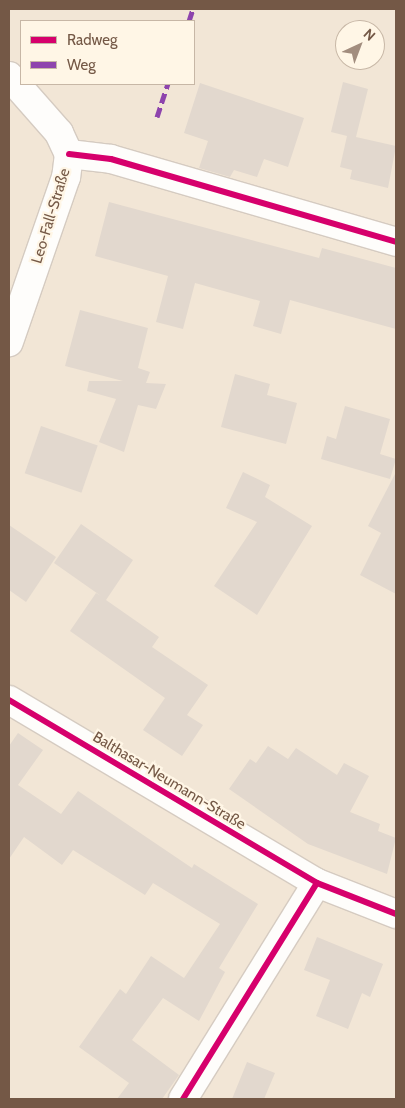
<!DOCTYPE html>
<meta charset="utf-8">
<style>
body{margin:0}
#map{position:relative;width:405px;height:1108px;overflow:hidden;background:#f6f0e6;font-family:Cabin,sans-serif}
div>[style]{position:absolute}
.residential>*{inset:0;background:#f2e6d6}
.building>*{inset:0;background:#e2d8ce;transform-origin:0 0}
.roads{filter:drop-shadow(1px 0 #d5cbc1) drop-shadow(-1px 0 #d5cbc1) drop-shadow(0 1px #d5cbc1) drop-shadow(0 -1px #d5cbc1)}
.minor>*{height:28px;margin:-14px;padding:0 14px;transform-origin:14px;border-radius:14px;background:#fefdfb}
.quiet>*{height:5px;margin-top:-2.5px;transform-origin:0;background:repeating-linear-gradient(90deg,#8e44ad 0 10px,transparent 0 15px)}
.cycleway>*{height:6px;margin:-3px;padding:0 3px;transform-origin:3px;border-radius:3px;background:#d6006c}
span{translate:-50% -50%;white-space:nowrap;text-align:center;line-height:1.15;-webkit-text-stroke:4.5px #fff6e6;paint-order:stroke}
.street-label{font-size:15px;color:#745846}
.frame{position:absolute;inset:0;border:10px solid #745846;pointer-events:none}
.legend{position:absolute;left:20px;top:20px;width:175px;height:65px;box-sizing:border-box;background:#fff6e6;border:1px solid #c7b7a6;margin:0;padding:6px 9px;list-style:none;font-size:15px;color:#745846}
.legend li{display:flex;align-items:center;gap:10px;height:25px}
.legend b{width:25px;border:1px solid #c7b7a6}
.north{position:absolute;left:335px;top:20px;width:50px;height:50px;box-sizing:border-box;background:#fff6e6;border:1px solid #c7b7a6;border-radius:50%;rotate:43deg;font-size:14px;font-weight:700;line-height:20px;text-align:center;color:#745846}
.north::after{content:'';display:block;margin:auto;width:18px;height:22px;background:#a28d7e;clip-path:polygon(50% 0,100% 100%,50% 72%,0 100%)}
</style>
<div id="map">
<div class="residential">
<div style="clip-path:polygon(evenodd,9px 9px,396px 9px,396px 1099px,9px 1099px,9px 9px,21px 21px,194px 21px,194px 84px,21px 84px,21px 21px,9px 9px,345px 30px,375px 30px,375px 60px,345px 60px,345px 30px)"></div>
</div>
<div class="building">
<div style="clip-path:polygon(343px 82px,368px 89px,356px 137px,396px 146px,388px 188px,350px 179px,352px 170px,340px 167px,347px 136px,331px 132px)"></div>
<div style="clip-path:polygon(200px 83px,304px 118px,288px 167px,264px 159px,257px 177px,234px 170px,230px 177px,199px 168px,208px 141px,184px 133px)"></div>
<div style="clip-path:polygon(109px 202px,319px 258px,322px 248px,396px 268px,396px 329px,290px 300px,281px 334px,253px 326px,260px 301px,195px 283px,183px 329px,156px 322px,168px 276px,95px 256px)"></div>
<div style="clip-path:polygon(80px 310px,148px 328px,138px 368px,150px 372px,146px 383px,166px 384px,156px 409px,138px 405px,124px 452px,99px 442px,116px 399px,87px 391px,89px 381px,123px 381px,65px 366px)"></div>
<div style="clip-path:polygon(235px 374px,270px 384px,267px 395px,297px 403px,286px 444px,221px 427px)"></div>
<div style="clip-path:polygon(345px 406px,390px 419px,380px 454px,396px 459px,390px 479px,321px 459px,327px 436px,336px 439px)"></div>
<div style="left:41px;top:426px;width:60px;height:50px;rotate:19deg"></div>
<div style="clip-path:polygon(243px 472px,270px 485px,265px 497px,312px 526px,257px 615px,214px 586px,257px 522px,226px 508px)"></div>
<div style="clip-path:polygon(396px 472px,396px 594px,360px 575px,381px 533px,368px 526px)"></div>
<div style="clip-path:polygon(81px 524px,133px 560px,106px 600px,159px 637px,152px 647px,208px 685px,187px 715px,203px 725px,182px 756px,143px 730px,165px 698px,70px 631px,96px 593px,101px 596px,54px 563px)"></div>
<div style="clip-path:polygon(9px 525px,56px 557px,26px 602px,9px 590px)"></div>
<div style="clip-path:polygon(18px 733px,43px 750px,18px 785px,61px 814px,78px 791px,192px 868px,194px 864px,258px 904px,219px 968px,225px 972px,199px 1021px,163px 998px,132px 1040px,179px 1075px,162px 1099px,117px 1099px,129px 1083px,79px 1047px,120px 989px,126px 994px,151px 956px,184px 978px,220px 924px,153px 883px,145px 895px,73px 850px,62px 865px,24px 837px,9px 859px,9px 746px)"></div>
<div style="clip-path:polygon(268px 746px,288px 759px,296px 748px,337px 775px,344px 763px,369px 776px,350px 812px,380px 824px,378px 831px,396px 838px,387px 874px,308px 844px,229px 789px,250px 759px,256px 763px)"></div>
<div style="clip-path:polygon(317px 937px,383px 964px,370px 997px,362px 993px,348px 1029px,316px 1016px,330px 980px,304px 970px)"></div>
<div style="clip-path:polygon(247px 1062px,275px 1073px,264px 1099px,232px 1099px)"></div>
</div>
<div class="roads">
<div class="minor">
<div style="left:9px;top:76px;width:76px;rotate:48.7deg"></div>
<div style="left:59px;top:133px;width:23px;rotate:65deg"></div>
<div style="left:69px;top:154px;width:23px;rotate:97deg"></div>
<div style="left:66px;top:177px;width:175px;rotate:109.1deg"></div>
<div style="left:69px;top:154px;width:42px;rotate:6.8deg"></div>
<div style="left:111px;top:159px;width:297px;rotate:16.2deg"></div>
<div style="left:9px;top:700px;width:358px;rotate:30.7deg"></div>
<div style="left:317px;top:883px;width:85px;rotate:21.4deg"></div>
<div style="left:183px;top:1099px;width:254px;rotate:-58.2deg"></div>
</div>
</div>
<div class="quiet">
<div style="left:189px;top:21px;width:13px;rotate:-72deg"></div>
<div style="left:157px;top:117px;width:35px;rotate:-72deg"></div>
</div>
<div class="cycleway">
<div style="left:69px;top:154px;width:42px;rotate:6.8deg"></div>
<div style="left:111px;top:159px;width:297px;rotate:16.2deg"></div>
<div style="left:9px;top:700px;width:358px;rotate:30.7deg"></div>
<div style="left:317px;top:883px;width:85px;rotate:21.4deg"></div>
<div style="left:183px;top:1099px;width:254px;rotate:-58.2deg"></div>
</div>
<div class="street-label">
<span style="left:51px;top:216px;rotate:-73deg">Leo-Fall-Straße</span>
<span style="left:169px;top:781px;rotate:31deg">Balthasar-Neumann-Straße</span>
</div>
<div class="frame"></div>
<ul class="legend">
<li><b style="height:6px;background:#d6006c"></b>Radweg</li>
<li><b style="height:6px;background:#8e44ad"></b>Weg</li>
</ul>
<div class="north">N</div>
</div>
